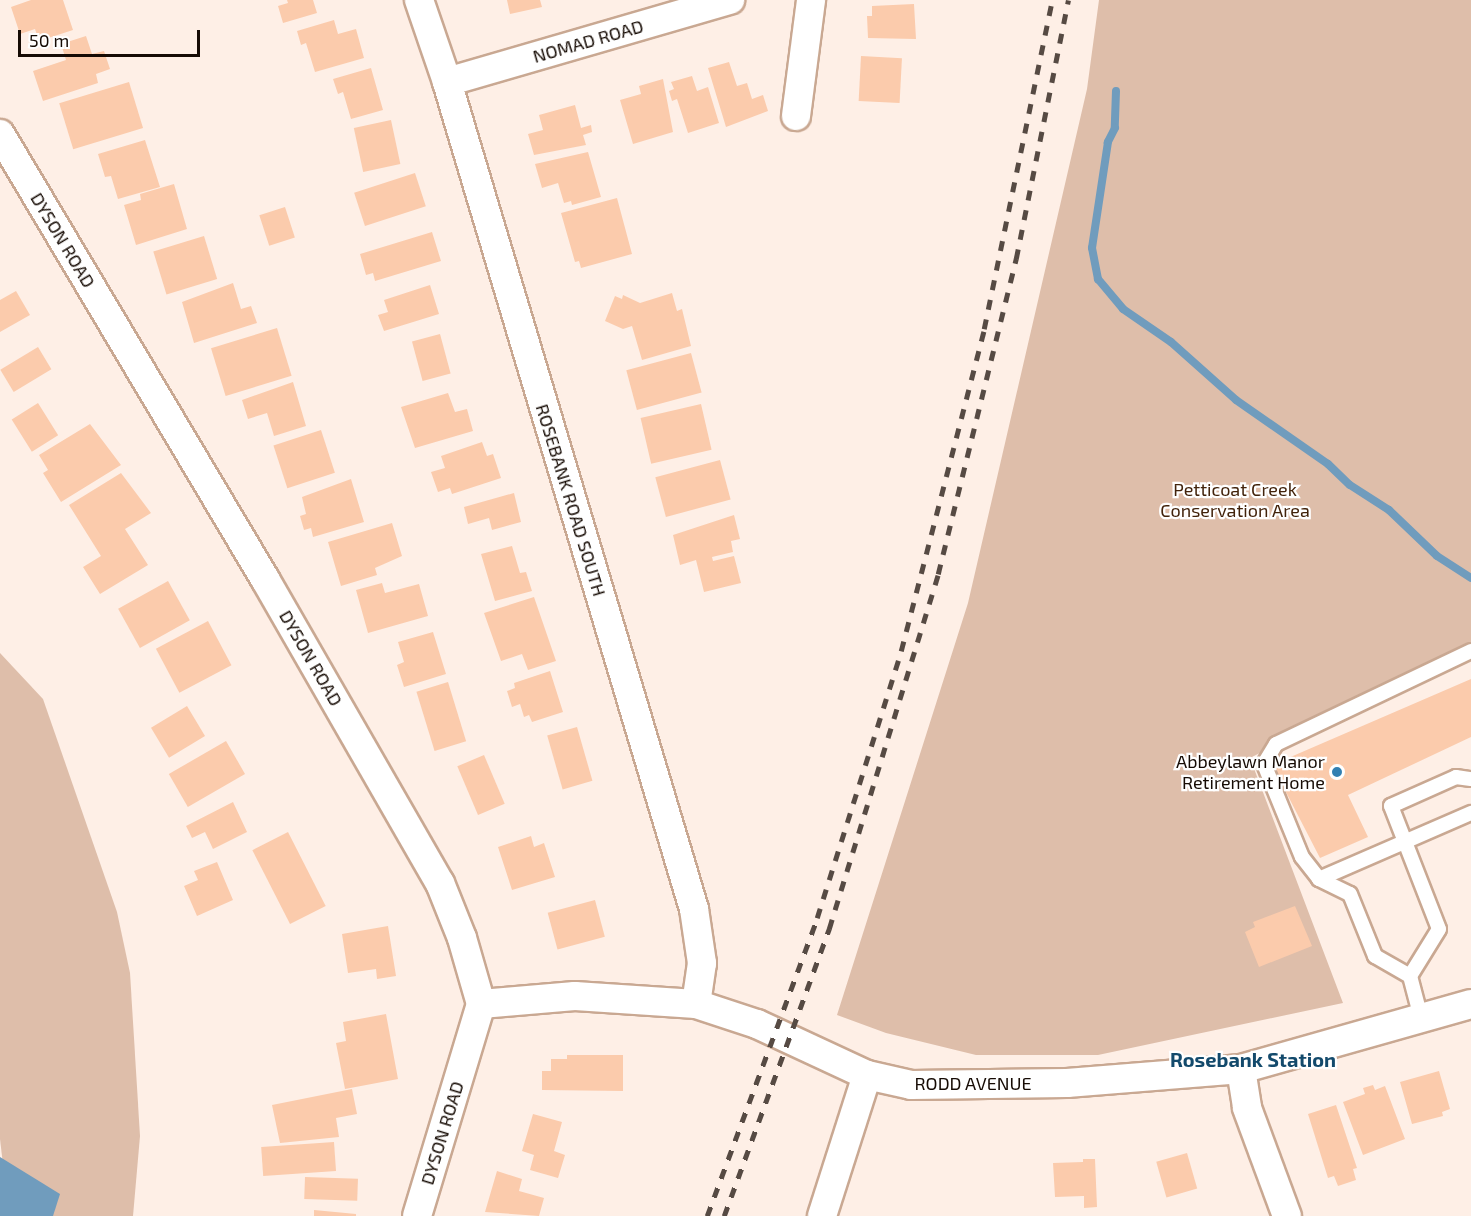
<!DOCTYPE html>
<style>
body{margin:0}
#map{position:relative;width:1471px;height:1216px;overflow:hidden;background:#feefe6;font-family:"Exo 2",sans-serif}
div>[style]{position:absolute}
.green>*{inset:0;background:#debeaa}
.water>*{inset:0;background:#709cbd}
.stream>*{height:8px;margin:-4px;padding:0 4px;transform-origin:4px;border-radius:4px;background:#709cbd}
.building>*{inset:0;background:#fbcbac;transform-origin:0 0}
.roads{filter:drop-shadow(2px 0 #c9a892) drop-shadow(-2px 0 #c9a892) drop-shadow(0 2px #c9a892) drop-shadow(0 -2px #c9a892)}
.service>*{height:14px;margin:-7px;padding:0 7px;transform-origin:7px;border-radius:7px;background:#fff}
.minor>*{height:28px;margin:-14px;padding:0 14px;transform-origin:14px;border-radius:14px;background:#fff}
.rail>*{height:4.5px;margin-top:-2.25px;transform-origin:0;background:repeating-linear-gradient(90deg,#564a43 0 10px,transparent 0 20px)}
.dots>*{width:16px;height:16px;translate:-50% -50%;box-sizing:border-box;border:3px solid #fff;border-radius:50%}
span{translate:-50% -50%;white-space:nowrap;text-align:center;line-height:1.15;-webkit-text-stroke:4.5px #fff;paint-order:stroke}
.street-label{font-size:18px;color:#160b04}
.park-label{font-size:18px;color:#42230b}
.poi-label{font-size:18px;color:#160b04}
.right{translate:-100% -50%;text-align:right}
.neighbourhood-label{font-size:20px;color:#134a6c;font-weight:700}
.scale{position:absolute;left:18px;top:30px;width:182px;height:27px;box-sizing:border-box;border:3px solid #160b04;border-top:0;padding-left:8px;font-size:18px;line-height:21px;white-space:nowrap;color:#160b04;-webkit-text-stroke:4px #fff;paint-order:stroke}
</style>
<div id="map">
<div class="green">
<div style="clip-path:polygon(1099px 0,1471px 0,1471px 644px,1250px 758px,1343px 1003px,1098px 1055px,976px 1055px,886px 1033px,837px 1015px,968px 603px,1087px 89px)"></div>
<div style="clip-path:polygon(0 653px,43px 699px,117px 912px,130px 973px,140px 1136px,133px 1216px,9px 1216px,0 1139px)"></div>
</div>
<div class="water">
<div style="clip-path:polygon(0 1157px,60px 1194px,53px 1216px,0 1216px)"></div>
</div>
<div class="stream">
<div style="left:1116px;top:91px;width:37px;rotate:92deg"></div>
<div style="left:1115px;top:128px;width:16px;rotate:117deg"></div>
<div style="left:1108px;top:142px;width:107px;rotate:98.6deg"></div>
<div style="left:1092px;top:248px;width:32px;rotate:79deg"></div>
<div style="left:1098px;top:279px;width:39px;rotate:50deg"></div>
<div style="left:1123px;top:309px;width:58px;rotate:34.5deg"></div>
<div style="left:1171px;top:342px;width:87px;rotate:41.7deg"></div>
<div style="left:1236px;top:400px;width:112px;rotate:34.8deg"></div>
<div style="left:1328px;top:464px;width:30px;rotate:44deg"></div>
<div style="left:1350px;top:485px;width:46px;rotate:32.7deg"></div>
<div style="left:1389px;top:510px;width:66px;rotate:43.8deg"></div>
<div style="left:1437px;top:556px;width:40px;rotate:32.9deg"></div>
</div>
<div class="building">
<div style="clip-path:polygon(31px 0,63px 0,73px 30px,39px 41px,35px 29px,20px 34px,11px 7px)"></div>
<div style="clip-path:polygon(287px 0,313px 0,317px 13px,283px 23px,278px 6px,288px 3px)"></div>
<div style="clip-path:polygon(507px 0,540px 0,542px 7px,510px 14px)"></div>
<div style="clip-path:polygon(914px 4px,916px 39px,868px 38px,867px 16px,872px 16px,872px 6px)"></div>
<div style="clip-path:polygon(334px 20px,338px 34px,356px 29px,364px 58px,315px 72px,306px 43px,301px 45px,297px 31px)"></div>
<div style="clip-path:polygon(86px 36px,92px 54px,104px 51px,110px 69px,96px 74px,98px 83px,43px 101px,33px 71px,66px 60px,61px 44px)"></div>
<div style="left:861px;top:56px;width:41px;height:45px;rotate:3deg"></div>
<div style="clip-path:polygon(729px 62px,737px 86px,747px 83px,752px 99px,763px 95px,768px 111px,726px 127px,708px 68px)"></div>
<div style="clip-path:polygon(371px 68px,383px 110px,351px 119px,343px 92px,338px 94px,333px 79px)"></div>
<div style="clip-path:polygon(692px 76px,697px 91px,708px 87px,719px 123px,688px 133px,677px 99px,672px 101px,669px 91px,674px 89px,671px 82px)"></div>
<div style="clip-path:polygon(663px 79px,673px 132px,633px 144px,620px 100px,641px 94px,639px 86px)"></div>
<div style="left:129px;top:82px;width:48px;height:73px;rotate:73deg"></div>
<div style="clip-path:polygon(575px 105px,581px 128px,591px 125px,592px 132px,583px 135px,586px 145px,534px 155px,528px 134px,543px 130px,539px 115px)"></div>
<div style="left:391px;top:120px;width:45px;height:38px;rotate:78deg"></div>
<div style="clip-path:polygon(145px 140px,160px 187px,118px 199px,111px 176px,105px 177px,98px 154px)"></div>
<div style="clip-path:polygon(588px 152px,601px 197px,572px 205px,571px 201px,564px 203px,558px 183px,542px 188px,535px 164px)"></div>
<div style="left:415px;top:173px;width:35px;height:64px;rotate:72deg"></div>
<div style="clip-path:polygon(174px 184px,187px 229px,136px 245px,124px 205px,141px 200px,140px 194px)"></div>
<div style="clip-path:polygon(617px 198px,632px 254px,581px 268px,579px 261px,575px 262px,561px 213px)"></div>
<div style="left:285px;top:207px;width:32px;height:27px;rotate:72deg"></div>
<div style="clip-path:polygon(432px 232px,441px 261px,375px 281px,373px 273px,366px 275px,360px 254px)"></div>
<div style="left:204px;top:236px;width:45px;height:53px;rotate:73deg"></div>
<div style="clip-path:polygon(233px 283px,241px 309px,251px 306px,257px 323px,194px 343px,182px 302px)"></div>
<div style="clip-path:polygon(430px 285px,439px 314px,384px 331px,378px 315px,388px 312px,384px 300px)"></div>
<div style="clip-path:polygon(16px 291px,30px 315px,0 332px,0 300px)"></div>
<div style="clip-path:polygon(672px 293px,677px 311px,682px 309px,691px 346px,642px 360px,632px 326px,623px 329px,605px 321px,615px 296px,622px 299px,623px 295px,640px 303px)"></div>
<div style="left:277px;top:328px;width:50px;height:69px;rotate:73deg"></div>
<div style="left:440px;top:334px;width:41px;height:29px;rotate:75deg"></div>
<div style="left:38px;top:347px;width:26px;height:44px;rotate:59deg"></div>
<div style="left:691px;top:353px;width:41px;height:67px;rotate:75deg"></div>
<div style="clip-path:polygon(293px 382px,306px 426px,274px 436px,267px 413px,248px 419px,242px 400px)"></div>
<div style="clip-path:polygon(448px 393px,455px 412px,467px 409px,473px 431px,415px 448px,401px 407px)"></div>
<div style="left:38px;top:403px;width:38px;height:31px;rotate:58deg"></div>
<div style="left:701px;top:404px;width:47px;height:62px;rotate:77deg"></div>
<div style="clip-path:polygon(90px 424px,121px 465px,61px 502px,43px 473px,48px 470px,39px 455px)"></div>
<div style="left:321px;top:430px;width:45px;height:50px;rotate:72deg"></div>
<div style="clip-path:polygon(482px 442px,487px 456px,493px 454px,501px 478px,452px 494px,450px 488px,438px 492px,431px 472px,445px 468px,441px 456px)"></div>
<div style="left:720px;top:460px;width:41px;height:67px;rotate:75deg"></div>
<div style="clip-path:polygon(121px 473px,151px 513px,125px 529px,148px 565px,100px 594px,83px 567px,101px 556px,69px 505px)"></div>
<div style="clip-path:polygon(351px 479px,364px 522px,313px 537px,311px 528px,304px 530px,300px 516px,306px 514px,302px 497px)"></div>
<div style="clip-path:polygon(514px 493px,521px 522px,492px 530px,489px 518px,468px 524px,464px 507px)"></div>
<div style="clip-path:polygon(734px 515px,740px 539px,731px 541px,733px 552px,712px 557px,713px 561px,734px 556px,741px 583px,704px 592px,696px 560px,680px 565px,673px 535px)"></div>
<div style="clip-path:polygon(392px 523px,402px 556px,375px 568px,377px 575px,341px 586px,328px 542px)"></div>
<div style="clip-path:polygon(512px 546px,520px 573px,526px 572px,532px 591px,495px 601px,481px 554px)"></div>
<div style="left:168px;top:581px;width:45px;height:57px;rotate:61deg"></div>
<div style="clip-path:polygon(382px 583px,385px 593px,419px 584px,428px 616px,368px 633px,356px 590px)"></div>
<div style="clip-path:polygon(534px 597px,556px 661px,528px 670px,522px 654px,501px 661px,484px 613px)"></div>
<div style="left:208px;top:621px;width:50px;height:59px;rotate:62deg"></div>
<div style="clip-path:polygon(433px 632px,446px 674px,404px 687px,397px 665px,404px 662px,398px 642px)"></div>
<div style="clip-path:polygon(550px 671px,563px 712px,532px 722px,529px 715px,524px 717px,520px 704px,512px 707px,507px 691px,515px 688px,514px 683px)"></div>
<div style="clip-path:polygon(1471px 679px,1471px 737px,1348px 795px,1368px 837px,1320px 858px,1272px 765px)"></div>
<div style="left:448px;top:682px;width:62px;height:33px;rotate:73deg"></div>
<div style="left:187px;top:706px;width:35px;height:42px;rotate:59deg"></div>
<div style="left:577px;top:727px;width:56px;height:31px;rotate:74deg"></div>
<div style="left:226px;top:741px;width:38px;height:66px;rotate:60deg"></div>
<div style="left:484px;top:755px;width:53px;height:29px;rotate:67deg"></div>
<div style="clip-path:polygon(233px 802px,247px 832px,213px 849px,205px 832px,192px 838px,186px 826px)"></div>
<div style="left:288px;top:832px;width:83px;height:40px;rotate:63deg"></div>
<div style="clip-path:polygon(531px 836px,534px 847px,544px 843px,555px 877px,512px 890px,498px 847px)"></div>
<div style="clip-path:polygon(217px 862px,233px 900px,197px 916px,184px 886px,198px 880px,194px 871px)"></div>
<div style="left:595px;top:900px;width:38px;height:49px;rotate:75deg"></div>
<div style="clip-path:polygon(1295px 906px,1312px 946px,1259px 967px,1245px 932px,1255px 927px,1253px 922px)"></div>
<div style="clip-path:polygon(388px 926px,396px 976px,377px 979px,376px 969px,348px 973px,342px 934px)"></div>
<div style="clip-path:polygon(386px 1014px,398px 1079px,345px 1089px,336px 1043px,346px 1041px,343px 1022px)"></div>
<div style="clip-path:polygon(567px 1055px,623px 1055px,623px 1091px,542px 1090px,542px 1071px,551px 1071px,551px 1059px,567px 1059px)"></div>
<div style="clip-path:polygon(1439px 1071px,1450px 1109px,1442px 1112px,1443px 1116px,1412px 1124px,1400px 1082px)"></div>
<div style="clip-path:polygon(1373px 1085px,1375px 1090px,1385px 1086px,1405px 1139px,1363px 1155px,1343px 1102px,1365px 1094px,1363px 1088px)"></div>
<div style="clip-path:polygon(352px 1089px,357px 1114px,336px 1118px,339px 1137px,280px 1143px,272px 1105px)"></div>
<div style="clip-path:polygon(1336px 1105px,1357px 1168px,1353px 1169px,1356px 1180px,1338px 1186px,1334px 1176px,1328px 1178px,1308px 1114px)"></div>
<div style="clip-path:polygon(533px 1114px,562px 1122px,554px 1151px,565px 1155px,558px 1178px,530px 1170px,534px 1155px,522px 1151px)"></div>
<div style="left:334px;top:1142px;width:29px;height:73px;rotate:86deg"></div>
<div style="left:1187px;top:1153px;width:37px;height:32px;rotate:74deg"></div>
<div style="clip-path:polygon(1083px 1159px,1095px 1159px,1097px 1207px,1084px 1208px,1084px 1196px,1055px 1197px,1053px 1163px,1083px 1162px)"></div>
<div style="clip-path:polygon(497px 1171px,522px 1179px,519px 1191px,544px 1198px,539px 1216px,485px 1212px)"></div>
<div style="left:305px;top:1177px;width:53px;height:22px;rotate:2deg"></div>
<div style="clip-path:polygon(314px 1210px,356px 1214px,356px 1216px,314px 1216px)"></div>
</div>
<div class="roads">
<div class="service">
<div style="left:1471px;top:651px;width:216px;rotate:154.5deg"></div>
<div style="left:1276px;top:744px;width:23px;rotate:121deg"></div>
<div style="left:1264px;top:764px;width:100px;rotate:67.8deg"></div>
<div style="left:1302px;top:857px;width:28px;rotate:52deg"></div>
<div style="left:1319px;top:879px;width:34px;rotate:26deg"></div>
<div style="left:1350px;top:894px;width:67px;rotate:68deg"></div>
<div style="left:1375px;top:956px;width:40px;rotate:29.7deg"></div>
<div style="left:1410px;top:976px;width:55px;rotate:-58.3deg"></div>
<div style="left:1439px;top:929px;width:132px;rotate:-111.3deg"></div>
<div style="left:1391px;top:806px;width:71px;rotate:-24deg"></div>
<div style="left:1456px;top:777px;width:15px;rotate:8deg"></div>
<div style="left:1319px;top:879px;width:166px;rotate:-23.5deg"></div>
<div style="left:1410px;top:976px;width:43px;rotate:75.3deg"></div>
</div>
<div class="minor">
<div style="left:419px;top:0;width:87px;rotate:71.1deg"></div>
<div style="left:447px;top:82px;width:863px;rotate:73.37deg"></div>
<div style="left:694px;top:909px;width:55px;rotate:81.6deg"></div>
<div style="left:702px;top:963px;width:41px;rotate:98.3deg"></div>
<div style="left:447px;top:82px;width:295px;rotate:-16.2deg"></div>
<div style="left:796px;top:116px;width:117px;rotate:-82.6deg"></div>
<div style="left:0;top:134px;width:518px;rotate:59.23deg"></div>
<div style="left:265px;top:579px;width:351px;rotate:60.1deg"></div>
<div style="left:440px;top:883px;width:59px;rotate:68.2deg"></div>
<div style="left:462px;top:938px;width:69px;rotate:73.9deg"></div>
<div style="left:481px;top:1004px;width:221px;rotate:106.8deg"></div>
<div style="left:481px;top:1004px;width:94px;rotate:-4.9deg"></div>
<div style="left:575px;top:996px;width:121px;rotate:3.8deg"></div>
<div style="left:696px;top:1004px;width:64px;rotate:18.2deg"></div>
<div style="left:757px;top:1024px;width:121px;rotate:24.9deg"></div>
<div style="left:867px;top:1075px;width:45px;rotate:12.8deg"></div>
<div style="left:911px;top:1085px;width:156px;rotate:-0.7deg"></div>
<div style="left:1067px;top:1083px;width:175px;rotate:-4.6deg"></div>
<div style="left:1241px;top:1069px;width:239px;rotate:-15.8deg"></div>
<div style="left:1241px;top:1069px;width:39px;rotate:81deg"></div>
<div style="left:1247px;top:1108px;width:115px;rotate:69.7deg"></div>
<div style="left:822px;top:1216px;width:148px;rotate:-72.3deg"></div>
</div>
</div>
<div class="rail">
<div style="left:707px;top:1216px;width:318px;rotate:-69.7deg"></div>
<div style="left:817px;top:918px;width:280px;rotate:-72.5deg"></div>
<div style="left:901px;top:651px;width:333px;rotate:-75.5deg"></div>
<div style="left:984px;top:329px;width:336px;rotate:-78.3deg"></div>
<div style="left:724px;top:1216px;width:306px;rotate:-69.9deg"></div>
<div style="left:829px;top:929px;width:371px;rotate:-72.9deg"></div>
<div style="left:938px;top:574px;width:325px;rotate:-76.1deg"></div>
<div style="left:1016px;top:259px;width:264px;rotate:-78.6deg"></div>
</div>
<div class="dots">
<div style="left:1337px;top:772px;background:#3280b2"></div>
</div>
<div class="street-label">
<span style="left:588px;top:41px;rotate:-16deg">NOMAD ROAD</span>
<span style="left:63px;top:240px;rotate:59deg">DYSON ROAD</span>
<span style="left:571px;top:500px;rotate:73deg">ROSEBANK ROAD SOUTH</span>
<span style="left:311px;top:658px;rotate:60deg">DYSON ROAD</span>
<span style="left:973px;top:1083px">RODD AVENUE</span>
<span style="left:442px;top:1133px;rotate:-73deg">DYSON ROAD</span>
</div>
<div class="park-label">
<span style="left:1235px;top:500px">Petticoat Creek<br>Conservation Area</span>
</div>
<div class="poi-label">
<span class="right" style="left:1325px;top:772px">Abbeylawn Manor<br>Retirement Home</span>
</div>
<div class="neighbourhood-label">
<span style="left:1253px;top:1059px">Rosebank Station</span>
</div>
<div class="scale">50 m</div>
</div>
